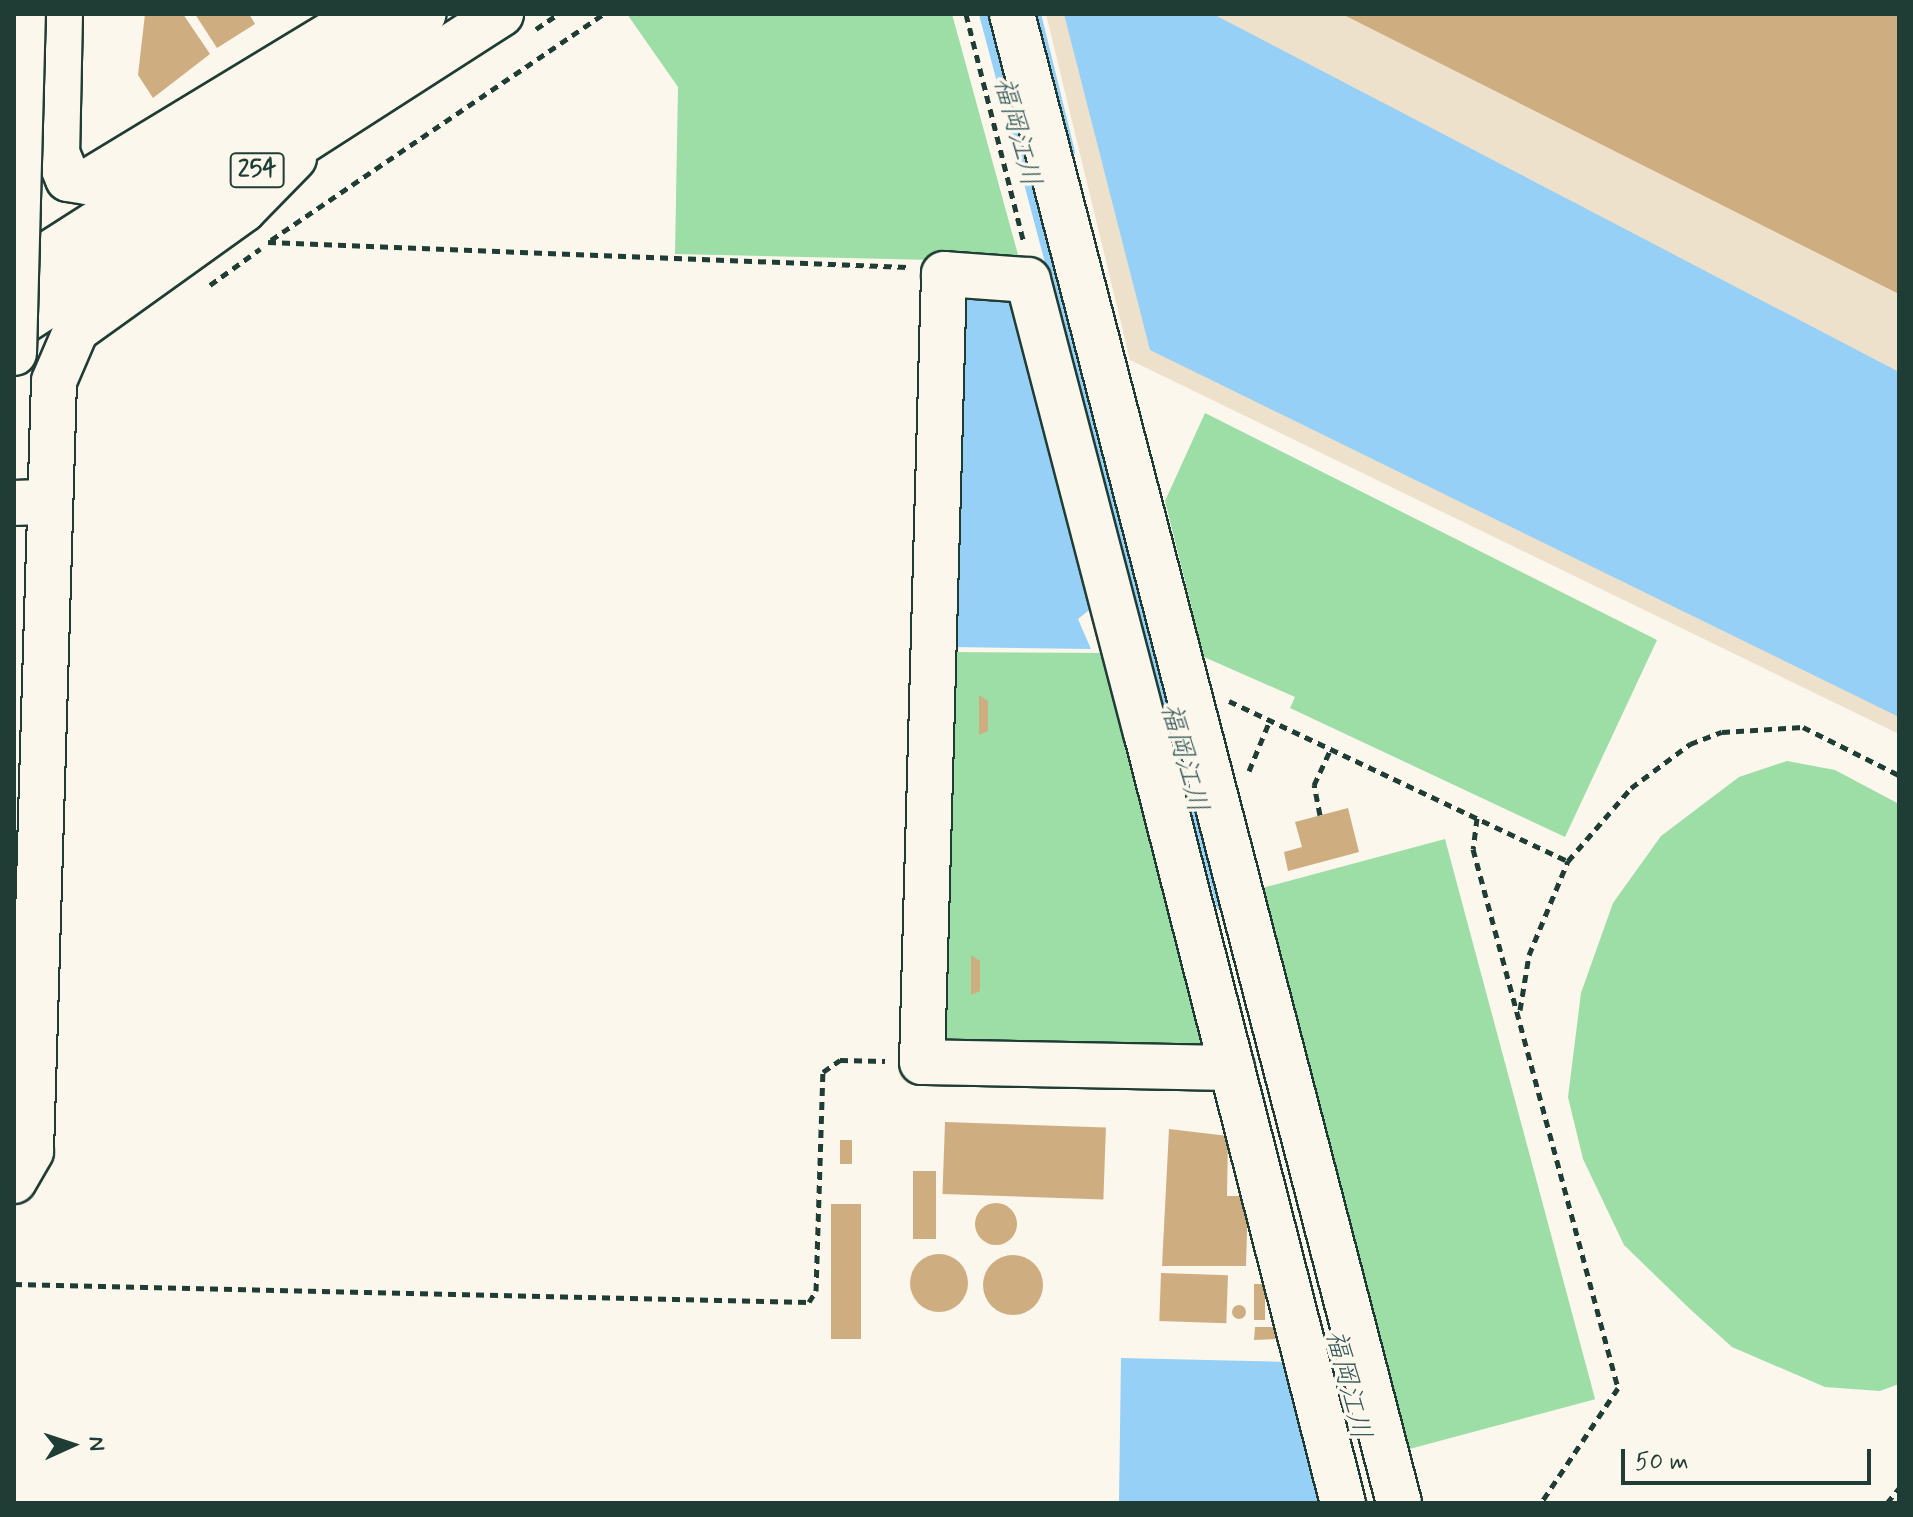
<!DOCTYPE html>
<meta charset="utf-8">
<style>
body{margin:0}
#map{position:relative;width:1913px;height:1517px;overflow:hidden;background:#fbf7ec;font-family:Mynerve,"Klee One",sans-serif}
div>[style]{position:absolute}
.built>*{inset:0;background:#eee1cc}
.green>*{inset:0;background:#9ddda6;transform-origin:0 0}
.water>*{inset:0;background:#96d0f6}
.stream>*{height:10px;margin:-5px;padding:0 5px;transform-origin:5px;border-radius:5px;background:#96d0f6}
.building>*{inset:0;background:#cead81;transform-origin:0 0}
.round{border-radius:50%}
.path>*{height:5px;margin-top:-2.5px;transform-origin:0;background:repeating-linear-gradient(90deg,#1f3d34 0 8px,transparent 0 14px)}
.roads{filter:drop-shadow(2px 0 #1f3d34) drop-shadow(-2px 0 #1f3d34) drop-shadow(0 2px #1f3d34) drop-shadow(0 -2px #1f3d34)}
.minor>*{height:44px;margin:-22px;padding:0 22px;transform-origin:22px;border-radius:22px;background:#fbf7ec}
.major>*{height:44px;margin:-22px;padding:0 22px;transform-origin:22px;border-radius:22px;background:#fbf7ec}
.highway>*{height:44px;margin:-22px;padding:0 22px;transform-origin:22px;border-radius:22px;background:#fbf7ec}
.bridges{filter:drop-shadow(2px 0 #1f3d34) drop-shadow(-2px 0 #1f3d34) drop-shadow(0 2px #1f3d34) drop-shadow(0 -2px #1f3d34)}
.major-bridge>*{height:44px;margin:-22px;padding:0 22px;transform-origin:22px;border-radius:22px;background:#fbf7ec}
span{translate:-50% -50%;white-space:nowrap;text-align:center;line-height:1.15;-webkit-text-stroke:7px #fbf7ec;paint-order:stroke}
.shield-label span{padding:2px 6px;background:#fbf7ec;border:2px solid;border-radius:6px;-webkit-text-stroke-width:0}
.shield-label{font-size:24px;color:#1f3d34;font-weight:700}
.water-label{font-size:28px;color:#375a5b;font-style:italic}
.frame{position:absolute;inset:0;border:16px solid #1f3d34;pointer-events:none}
.north{position:absolute;left:32px;top:1405px;width:80px;height:80px;-webkit-text-stroke:6px #fbf7ec;paint-order:stroke;rotate:87deg;font-size:22px;font-weight:700;line-height:32px;text-align:center;color:#1f3d34}
.north::after{content:'';display:block;margin:auto;width:28px;height:36px;background:#1f3d34;clip-path:polygon(50% 0,100% 100%,50% 72%,0 100%)}
.scale{position:absolute;left:1621px;top:1449px;width:250px;height:36px;box-sizing:border-box;border:4px solid #1f3d34;border-top:0;padding-left:10px;font-size:24px;line-height:28px;white-space:nowrap;color:#1f3d34;-webkit-text-stroke:6px #fbf7ec;paint-order:stroke}
</style>
<div id="map">
<div class="built">
<div style="clip-path:polygon(1046px 14px,1899px 14px,1899px 734px,1130px 360px)"></div>
</div>
<div class="green">
<div style="clip-path:polygon(627px 14px,952px 14px,1020px 262px,675px 254px,678px 87px)"></div>
<div style="clip-path:polygon(1205px 413px,1657px 640px,1565px 837px,1290px 708px,1295px 697px,1204px 657px,1165px 501px)"></div>
<div style="clip-path:polygon(948px 652px,1112px 653px,1215px 1048px,936px 1040px)"></div>
<div style="clip-path:polygon(1787px 761px,1835px 770px,1899px 804px,1899px 1384px,1880px 1391px,1825px 1387px,1732px 1347px,1691px 1310px,1624px 1245px,1583px 1159px,1568px 1097px,1581px 993px,1613px 903px,1661px 836px,1739px 777px)"></div>
<div style="left:1445px;top:839px;width:580px;height:196px;rotate:75deg"></div>
</div>
<div class="water">
<div style="clip-path:polygon(1064px 14px,1213px 14px,1899px 372px,1899px 717px,1150px 350px)"></div>
<div style="clip-path:polygon(975px 290px,1019px 300px,1098px 603px,1078px 619px,1091px 649px,950px 647px,958px 308px)"></div>
<div style="clip-path:polygon(1121px 1358px,1288px 1362px,1325px 1503px,1119px 1503px)"></div>
</div>
<div class="stream">
<div style="left:984px;top:14px;width:922px;rotate:75.1deg"></div>
<div style="left:1036px;top:14px;width:142px;rotate:76.2deg"></div>
</div>
<div class="building">
<div style="clip-path:polygon(145px 14px,183px 14px,210px 54px,153px 98px,138px 75px)"></div>
<div style="clip-path:polygon(195px 14px,249px 14px,255px 24px,217px 48px)"></div>
<div style="clip-path:polygon(1342px 14px,1899px 14px,1899px 294px)"></div>
<div style="clip-path:polygon(979px 695px,988px 701px,988px 731px,979px 735px)"></div>
<div style="clip-path:polygon(1348px 808px,1359px 852px,1288px 871px,1284px 852px,1302px 847px,1295px 822px)"></div>
<div style="clip-path:polygon(971px 955px,980px 961px,980px 991px,971px 995px)"></div>
<div style="left:945px;top:1122px;width:161px;height:72px;rotate:2deg"></div>
<div style="clip-path:polygon(1169px 1129px,1228px 1136px,1227px 1196px,1248px 1196px,1246px 1266px,1162px 1266px)"></div>
<div style="left:840px;top:1140px;width:12px;height:24px"></div>
<div style="left:913px;top:1171px;width:23px;height:68px"></div>
<div class="round" style="left:975px;top:1203px;width:42px;height:42px"></div>
<div style="left:831px;top:1204px;width:30px;height:135px"></div>
<div class="round" style="left:910px;top:1254px;width:58px;height:58px"></div>
<div class="round" style="left:983px;top:1255px;width:60px;height:60px"></div>
<div style="left:1161px;top:1273px;width:67px;height:48px;rotate:2deg"></div>
<div style="left:1254px;top:1284px;width:11px;height:36px"></div>
<div class="round" style="left:1232px;top:1305px;width:14px;height:14px"></div>
<div style="clip-path:polygon(1255px 1327px,1278px 1327px,1277px 1339px,1254px 1340px)"></div>
</div>
<div class="path">
<div style="left:966px;top:14px;width:237px;rotate:75.8deg"></div>
<div style="left:536px;top:29px;width:27px;rotate:-34deg"></div>
<div style="left:271px;top:240px;width:402px;rotate:-34.2deg"></div>
<div style="left:268px;top:242px;width:640px;rotate:2.24deg"></div>
<div style="left:210px;top:285px;width:62px;rotate:-35.8deg"></div>
<div style="left:1229px;top:701px;width:375px;rotate:25.3deg"></div>
<div style="left:1249px;top:771px;width:55px;rotate:-67.6deg"></div>
<div style="left:1320px;top:815px;width:31px;rotate:-101deg"></div>
<div style="left:1314px;top:785px;width:40px;rotate:-65deg"></div>
<div style="left:1477px;top:818px;width:31px;rotate:97deg"></div>
<div style="left:1473px;top:849px;width:558px;rotate:74.94deg"></div>
<div style="left:1618px;top:1388px;width:138px;rotate:123.8deg"></div>
<div style="left:1520px;top:1010px;width:56px;rotate:-80.7deg"></div>
<div style="left:1529px;top:955px;width:102px;rotate:-67.5deg"></div>
<div style="left:1568px;top:861px;width:96px;rotate:-49.2deg"></div>
<div style="left:1631px;top:788px;width:74px;rotate:-36.7deg"></div>
<div style="left:1690px;top:744px;width:34px;rotate:-21deg"></div>
<div style="left:1722px;top:732px;width:81px;rotate:-3.5deg"></div>
<div style="left:1803px;top:727px;width:107px;rotate:26.6deg"></div>
<div style="left:14px;top:1284px;width:795px;rotate:1.3deg"></div>
<div style="left:809px;top:1302px;width:13px;rotate:-58deg"></div>
<div style="left:816px;top:1291px;width:219px;rotate:-88.2deg"></div>
<div style="left:823px;top:1072px;width:21px;rotate:-35deg"></div>
<div style="left:840px;top:1060px;width:45px;rotate:1.3deg"></div>
<div style="left:1887px;top:1503px;width:19px;rotate:-51deg"></div>
</div>
<div class="roads">
<div class="minor">
<div style="left:1012px;top:14px;width:1538px;rotate:75.43deg"></div>
<div style="left:14px;top:503px;width:35px;rotate:-2deg"></div>
<div style="left:1232px;top:1068px;width:310px;rotate:-178.9deg"></div>
<div style="left:922px;top:1062px;width:788px;rotate:-88.4deg"></div>
<div style="left:944px;top:274px;width:84px;rotate:4.1deg"></div>
<div style="left:1028px;top:280px;width:467px;rotate:75.4deg"></div>
<div style="left:1146px;top:732px;width:796px;rotate:75.67deg"></div>
</div>
<div class="major">
<div style="left:60px;top:14px;width:139px;rotate:91.2deg"></div>
<div style="left:57px;top:153px;width:28px;rotate:67deg"></div>
<div style="left:68px;top:179px;width:19px;rotate:9deg"></div>
<div style="left:87px;top:182px;width:324px;rotate:-31.2deg"></div>
<div style="left:14px;top:1181px;width:34px;rotate:-60deg"></div>
<div style="left:31px;top:1151px;width:770px;rotate:-88.29deg"></div>
<div style="left:54px;top:381px;width:56px;rotate:-66.7deg"></div>
<div style="left:76px;top:330px;width:206px;rotate:-35.7deg"></div>
<div style="left:243px;top:210px;width:73px;rotate:-45.6deg"></div>
</div>
<div class="highway">
<div style="left:14px;top:276px;width:486px;rotate:-32.6deg"></div>
<div style="left:14px;top:327px;width:579px;rotate:-32.73deg"></div>
</div>
</div>
<div class="bridges">
<div class="major-bridge">
<div style="left:14px;top:353px;width:339px;rotate:-88.5deg"></div>
</div>
</div>
<div class="shield-label">
<span style="left:257px;top:170px">254</span>
</div>
<div class="water-label">
<span style="left:1016px;top:132px;rotate:75deg">福岡江川</span>
<span style="left:1183px;top:758px;rotate:75deg">福岡江川</span>
<span style="left:1347px;top:1385px;rotate:76deg">福岡江川</span>
</div>
<div class="frame"></div>
<div class="north">N</div>
<div class="scale">50 m</div>
</div>
